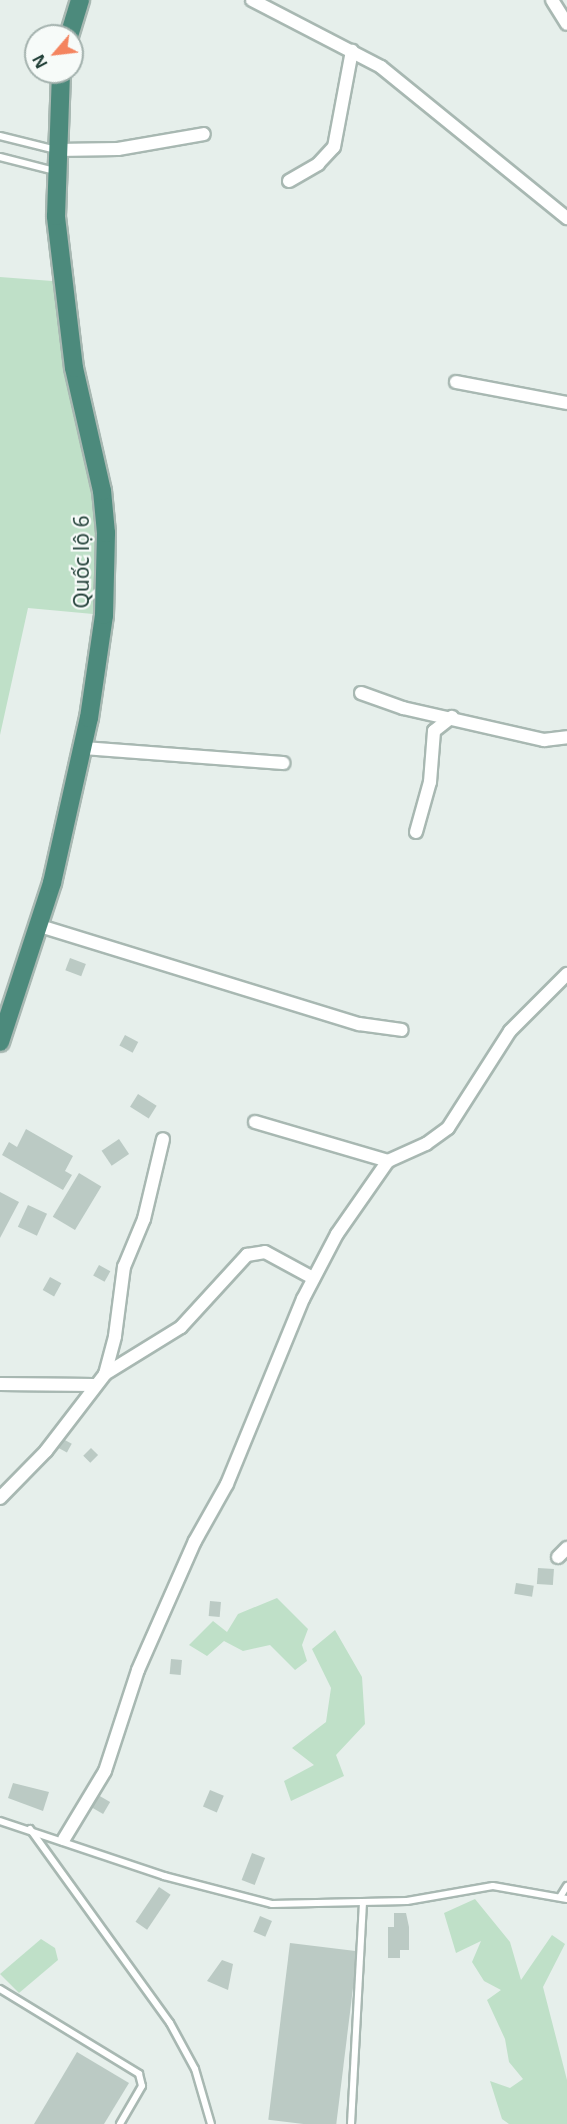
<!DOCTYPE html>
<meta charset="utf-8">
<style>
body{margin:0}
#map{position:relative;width:567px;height:2124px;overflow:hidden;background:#e6efeb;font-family:"Noto Sans",sans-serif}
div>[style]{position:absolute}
.green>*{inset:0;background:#bfe0c8}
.building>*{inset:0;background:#bbcac4;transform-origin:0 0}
.roads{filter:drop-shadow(2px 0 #a8b8b2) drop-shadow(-2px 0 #a8b8b2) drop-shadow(0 2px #a8b8b2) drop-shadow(0 -2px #a8b8b2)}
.service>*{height:6px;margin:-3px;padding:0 3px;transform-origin:3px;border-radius:3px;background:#fff}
.minor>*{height:12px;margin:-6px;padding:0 6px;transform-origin:6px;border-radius:6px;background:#fff}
.trunk>*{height:18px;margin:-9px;padding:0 9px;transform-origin:9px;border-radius:9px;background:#4c8a7c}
span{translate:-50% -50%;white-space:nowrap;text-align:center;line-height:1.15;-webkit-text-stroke:4.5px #f7fbf9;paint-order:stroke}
.street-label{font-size:21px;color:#24423a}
.north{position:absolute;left:24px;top:24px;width:60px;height:60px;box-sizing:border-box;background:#f7fbf9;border:2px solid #a3b1ad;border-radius:50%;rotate:242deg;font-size:16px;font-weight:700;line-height:24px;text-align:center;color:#24423a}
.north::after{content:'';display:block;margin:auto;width:21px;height:27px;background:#f4845f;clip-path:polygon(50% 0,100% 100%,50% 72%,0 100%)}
</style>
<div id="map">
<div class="green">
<div style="clip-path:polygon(0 277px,65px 282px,102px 491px,104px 615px,28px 608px,0 735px)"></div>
<div style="clip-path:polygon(277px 1598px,308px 1629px,302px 1645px,307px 1661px,295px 1670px,270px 1645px,243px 1651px,224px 1641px,207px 1656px,189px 1645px,213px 1621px,227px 1632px,238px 1614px)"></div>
<div style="clip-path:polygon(335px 1630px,362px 1677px,365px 1724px,336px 1755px,344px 1776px,291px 1801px,284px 1781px,314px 1765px,292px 1748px,326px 1722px,331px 1688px,312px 1649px)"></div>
<div style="clip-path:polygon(475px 1899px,510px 1942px,521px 1980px,552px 1935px,565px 1944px,543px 1987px,567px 2080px,567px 2124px,509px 2124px,502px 2119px,490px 2081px,510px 2088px,523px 2079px,509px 2062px,505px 2039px,487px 2000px,501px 1990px,484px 1981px,472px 1962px,481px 1941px,456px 1953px,444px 1913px)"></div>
<div style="clip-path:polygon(41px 1939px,55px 1948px,58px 1960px,19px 1993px,0 1974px)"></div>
</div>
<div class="building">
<div style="left:70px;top:958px;width:17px;height:13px;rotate:21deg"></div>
<div style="left:125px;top:1035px;width:15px;height:12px;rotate:28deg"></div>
<div style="left:138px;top:1094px;width:22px;height:15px;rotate:32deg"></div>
<div style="clip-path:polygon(26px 1129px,73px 1156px,65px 1171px,72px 1175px,63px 1190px,2px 1155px,9px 1142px,17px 1147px)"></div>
<div style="left:119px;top:1139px;width:18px;height:21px;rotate:56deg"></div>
<div style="left:79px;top:1173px;width:26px;height:51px;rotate:31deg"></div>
<div style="clip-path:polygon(0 1192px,19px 1202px,0 1238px)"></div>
<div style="left:28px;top:1205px;width:21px;height:24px;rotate:25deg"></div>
<div style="left:99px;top:1265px;width:13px;height:12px;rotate:29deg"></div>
<div style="left:50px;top:1277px;width:13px;height:15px;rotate:29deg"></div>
<div style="left:63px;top:1439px;width:10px;height:10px;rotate:29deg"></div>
<div style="left:91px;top:1448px;width:10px;height:11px;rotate:45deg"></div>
<div style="left:538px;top:1568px;width:16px;height:16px;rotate:4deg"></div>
<div style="left:516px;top:1583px;width:18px;height:11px;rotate:9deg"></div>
<div style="left:210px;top:1601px;width:11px;height:15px;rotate:5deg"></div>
<div style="left:171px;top:1659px;width:11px;height:15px;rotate:5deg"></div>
<div style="clip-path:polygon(13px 1783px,49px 1792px,43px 1811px,8px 1798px)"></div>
<div style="left:210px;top:1790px;width:15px;height:18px;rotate:23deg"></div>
<div style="left:98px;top:1795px;width:14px;height:14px;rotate:30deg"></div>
<div style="left:252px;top:1853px;width:14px;height:29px;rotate:21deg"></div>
<div style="left:159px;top:1887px;width:14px;height:42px;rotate:34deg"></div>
<div style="clip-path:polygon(394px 1913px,406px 1913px,409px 1927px,409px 1950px,400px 1950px,400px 1958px,388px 1958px,388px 1927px,394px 1927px)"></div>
<div style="left:260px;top:1916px;width:13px;height:17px;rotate:23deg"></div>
<div style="left:290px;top:1943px;width:68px;height:178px;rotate:7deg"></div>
<div style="clip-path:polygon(222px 1960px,233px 1964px,228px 1990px,207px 1981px)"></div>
<div style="clip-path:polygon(77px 2052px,129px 2083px,104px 2124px,34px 2124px)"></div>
</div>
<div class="roads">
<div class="service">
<div style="left:0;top:136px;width:58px;rotate:14deg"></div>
<div style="left:0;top:157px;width:57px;rotate:14.3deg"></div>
<div style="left:0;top:1821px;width:173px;rotate:18.5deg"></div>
<div style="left:164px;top:1876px;width:112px;rotate:14.5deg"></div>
<div style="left:272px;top:1904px;width:135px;rotate:-1.3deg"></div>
<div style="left:407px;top:1901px;width:87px;rotate:-9.9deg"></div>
<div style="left:493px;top:1886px;width:75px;rotate:10deg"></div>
<div style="left:30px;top:1829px;width:239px;rotate:54.2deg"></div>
<div style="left:170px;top:2023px;width:52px;rotate:61.5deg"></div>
<div style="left:195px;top:2069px;width:57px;rotate:73.8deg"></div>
<div style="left:560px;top:1897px;width:13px;rotate:-58deg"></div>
<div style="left:0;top:1989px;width:163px;rotate:31.4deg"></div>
<div style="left:139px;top:2074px;width:12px;rotate:76deg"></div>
<div style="left:142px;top:2086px;width:44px;rotate:120.1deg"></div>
<div style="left:351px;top:2124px;width:222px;rotate:-86.9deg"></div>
</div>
<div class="minor">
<div style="left:252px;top:0;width:145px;rotate:27.4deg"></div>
<div style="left:381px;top:67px;width:240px;rotate:39.1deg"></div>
<div style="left:552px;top:0;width:28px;rotate:58deg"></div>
<div style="left:57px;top:150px;width:61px;rotate:-0.9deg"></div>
<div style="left:118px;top:149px;width:87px;rotate:-9.9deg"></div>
<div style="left:289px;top:181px;width:34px;rotate:-30deg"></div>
<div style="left:318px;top:164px;width:23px;rotate:-47deg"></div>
<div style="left:334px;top:147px;width:98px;rotate:-79.4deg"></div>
<div style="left:456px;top:382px;width:113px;rotate:10.7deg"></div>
<div style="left:361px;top:693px;width:45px;rotate:19.7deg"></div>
<div style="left:403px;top:708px;width:145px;rotate:12.8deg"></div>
<div style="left:544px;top:740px;width:23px;rotate:-7deg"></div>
<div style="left:83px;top:748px;width:201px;rotate:4.3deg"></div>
<div style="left:416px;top:832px;width:52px;rotate:-74.4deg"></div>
<div style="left:430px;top:782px;width:51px;rotate:-85.5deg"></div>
<div style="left:434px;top:731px;width:23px;rotate:-38deg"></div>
<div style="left:40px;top:926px;width:334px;rotate:17.1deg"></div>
<div style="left:359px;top:1024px;width:43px;rotate:7.9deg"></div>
<div style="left:255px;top:1122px;width:139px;rotate:16.3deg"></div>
<div style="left:105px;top:1374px;width:39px;rotate:-75deg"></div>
<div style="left:115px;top:1336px;width:70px;rotate:-82.6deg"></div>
<div style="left:124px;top:1267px;width:52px;rotate:-67.4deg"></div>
<div style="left:144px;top:1219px;width:82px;rotate:-76.6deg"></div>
<div style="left:0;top:1384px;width:94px;rotate:0.6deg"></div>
<div style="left:0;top:1498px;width:66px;rotate:-45.6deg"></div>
<div style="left:46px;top:1451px;width:97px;rotate:-52.5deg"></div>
<div style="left:105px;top:1374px;width:89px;rotate:-31.7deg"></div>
<div style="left:181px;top:1327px;width:98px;rotate:-47.5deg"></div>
<div style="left:247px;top:1255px;width:18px;rotate:-9deg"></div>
<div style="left:265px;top:1252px;width:55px;rotate:28.4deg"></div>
<div style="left:558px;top:1557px;width:13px;rotate:-45deg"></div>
<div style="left:64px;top:1839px;width:79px;rotate:-58.9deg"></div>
<div style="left:105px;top:1771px;width:106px;rotate:-71.9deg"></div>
<div style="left:138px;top:1670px;width:141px;rotate:-66.2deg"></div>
<div style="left:195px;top:1541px;width:65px;rotate:-60.7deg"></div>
<div style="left:227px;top:1484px;width:200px;rotate:-67.7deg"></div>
<div style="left:303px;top:1299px;width:73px;rotate:-62.4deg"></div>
<div style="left:337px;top:1234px;width:89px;rotate:-55.1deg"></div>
<div style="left:388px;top:1161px;width:42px;rotate:-24.1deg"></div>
<div style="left:426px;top:1144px;width:27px;rotate:-36deg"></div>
<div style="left:448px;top:1128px;width:115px;rotate:-57.4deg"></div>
<div style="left:510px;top:1031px;width:81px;rotate:-45deg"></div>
</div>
<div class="trunk">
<div style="left:69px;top:36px;width:38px;rotate:-73deg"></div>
<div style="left:0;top:1042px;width:167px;rotate:-71.9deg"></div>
<div style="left:52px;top:883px;width:169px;rotate:-77.4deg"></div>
<div style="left:89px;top:718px;width:104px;rotate:-81.7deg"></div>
<div style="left:104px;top:615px;width:82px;rotate:-88.6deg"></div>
<div style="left:106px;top:533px;width:42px;rotate:-95.4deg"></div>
<div style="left:102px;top:491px;width:126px;rotate:-102.8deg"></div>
<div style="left:74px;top:368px;width:153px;rotate:-96.8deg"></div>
<div style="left:56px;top:216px;width:144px;rotate:-88deg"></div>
</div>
</div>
<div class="street-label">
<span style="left:81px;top:562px;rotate:-90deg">Quốc lộ 6</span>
</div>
<div class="north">N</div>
</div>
